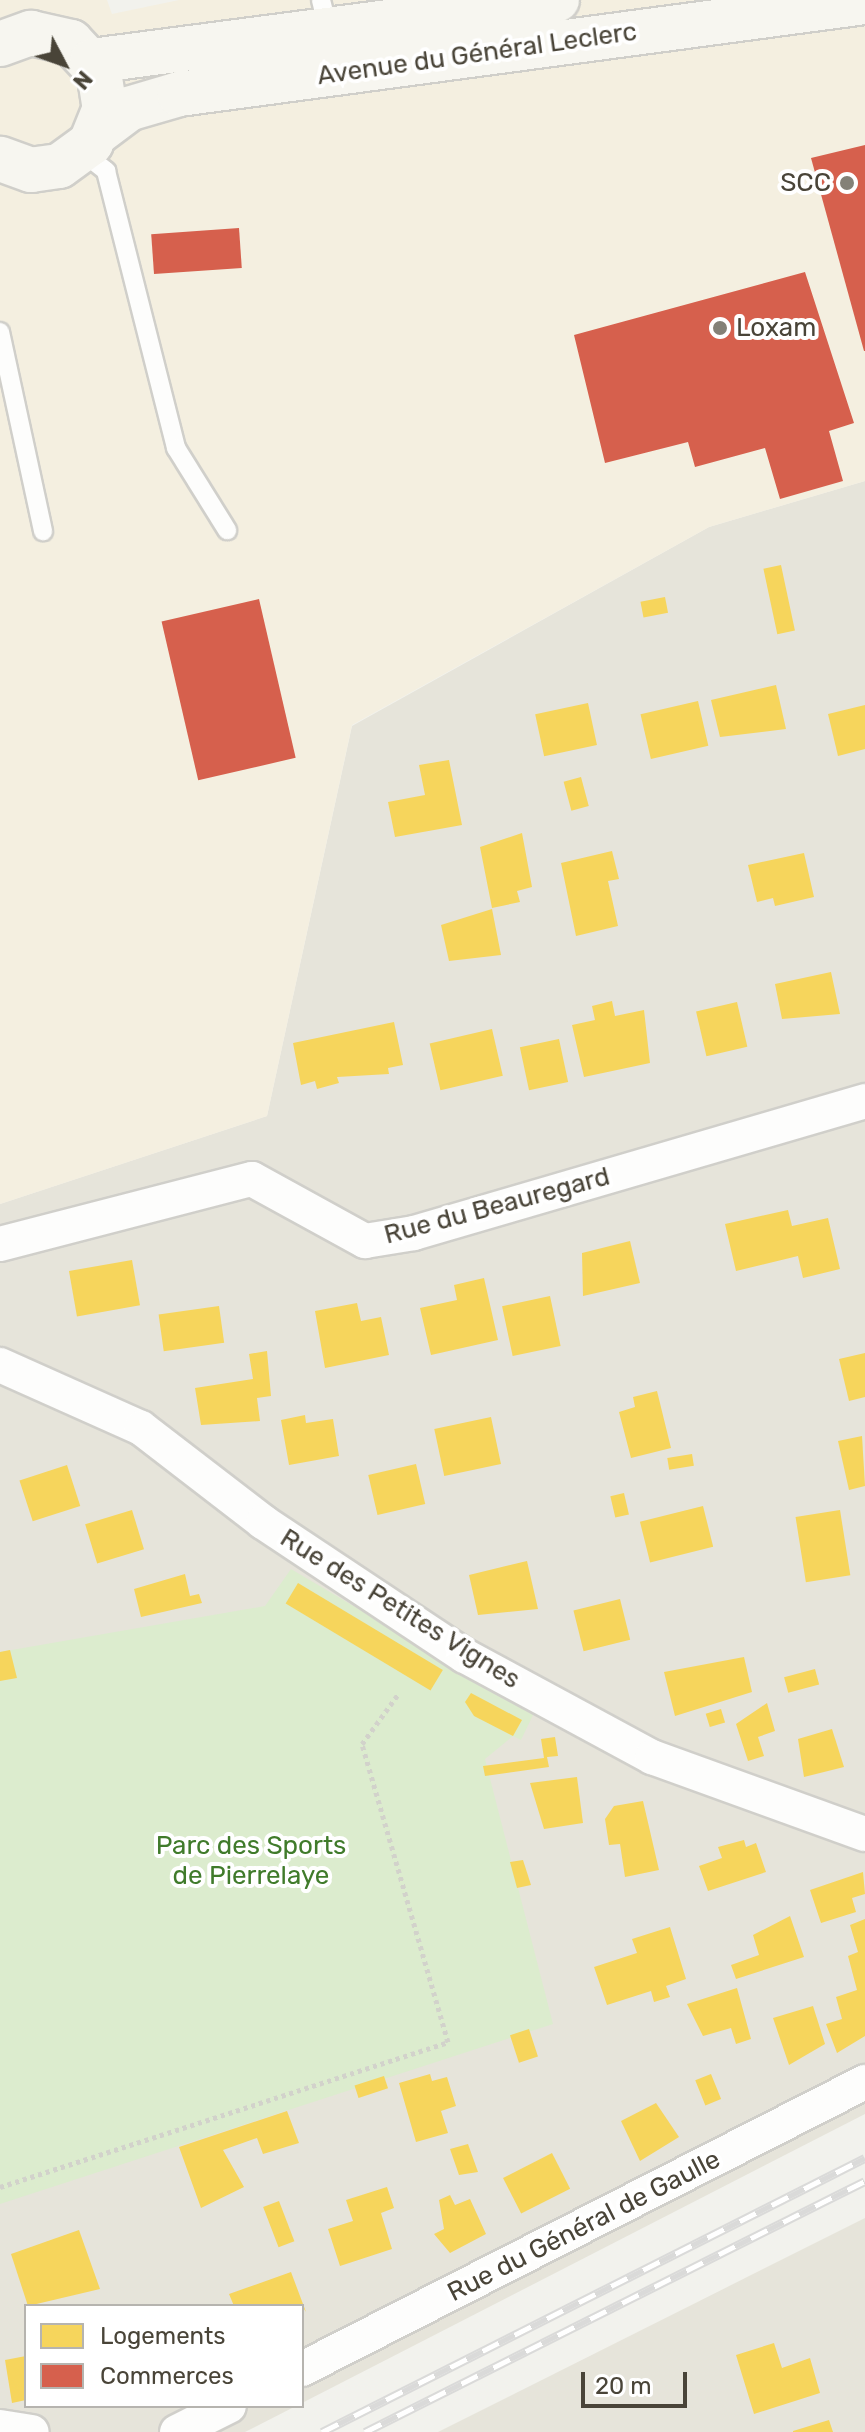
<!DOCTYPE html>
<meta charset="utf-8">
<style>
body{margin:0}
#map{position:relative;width:865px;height:2432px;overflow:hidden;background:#f2f2ed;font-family:Rubik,sans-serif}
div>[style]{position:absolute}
.residential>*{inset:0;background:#e6e4da}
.commercial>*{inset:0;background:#f4efe0}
.green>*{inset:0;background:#dcecce}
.homes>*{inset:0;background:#f6d55c;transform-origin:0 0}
.shops>*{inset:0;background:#d6604d;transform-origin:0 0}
.path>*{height:5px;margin-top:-2.5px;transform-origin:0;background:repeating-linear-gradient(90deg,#d2d2cb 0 4px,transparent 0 8px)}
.roads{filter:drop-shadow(2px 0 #d0cfca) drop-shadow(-2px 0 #d0cfca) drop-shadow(0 2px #d0cfca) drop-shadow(0 -2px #d0cfca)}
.service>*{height:18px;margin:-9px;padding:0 9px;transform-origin:9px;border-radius:9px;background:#fdfdfc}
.minor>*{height:34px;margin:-17px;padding:0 17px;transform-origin:17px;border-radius:17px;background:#fdfdfc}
.secondary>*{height:44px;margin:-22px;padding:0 22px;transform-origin:22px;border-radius:22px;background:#f7f6f0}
.rail>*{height:9px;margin-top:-4.5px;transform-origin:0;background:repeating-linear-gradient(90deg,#fff 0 18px,#dadad9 0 36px);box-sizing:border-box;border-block:2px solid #dadad9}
.dots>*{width:22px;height:22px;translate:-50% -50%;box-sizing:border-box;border:4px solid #fff;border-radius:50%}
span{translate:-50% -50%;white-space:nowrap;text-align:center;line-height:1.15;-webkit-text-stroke:8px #fff;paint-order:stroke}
.street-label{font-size:26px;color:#494438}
.poi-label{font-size:26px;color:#494438}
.right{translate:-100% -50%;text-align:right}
.left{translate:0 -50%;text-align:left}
.park-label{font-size:26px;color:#407b2b}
.legend{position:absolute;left:24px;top:2304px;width:280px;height:104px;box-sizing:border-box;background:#fff;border:2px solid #b6b4af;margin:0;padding:10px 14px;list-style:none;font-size:24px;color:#494438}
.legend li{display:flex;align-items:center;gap:16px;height:40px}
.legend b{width:40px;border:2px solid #b6b4af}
.north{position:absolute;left:24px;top:24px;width:80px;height:80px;-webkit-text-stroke:6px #fff;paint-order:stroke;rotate:131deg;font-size:22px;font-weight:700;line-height:32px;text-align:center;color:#494438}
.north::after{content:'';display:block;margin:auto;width:28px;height:36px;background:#494438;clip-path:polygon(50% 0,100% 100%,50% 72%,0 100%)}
.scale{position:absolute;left:581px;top:2372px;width:106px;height:36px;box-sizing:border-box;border:4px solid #494438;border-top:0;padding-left:10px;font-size:24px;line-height:28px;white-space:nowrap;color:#494438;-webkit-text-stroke:6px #fff;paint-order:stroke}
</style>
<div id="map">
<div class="residential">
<div style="clip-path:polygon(865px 481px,865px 2114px,302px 2403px,302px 2306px,26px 2306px,26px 2406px,296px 2406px,245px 2432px,0 2432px,0 1204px,267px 1116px,352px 726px,709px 527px)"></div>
<div style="clip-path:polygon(865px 2218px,865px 2432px,438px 2432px)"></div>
</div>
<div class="commercial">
<div style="clip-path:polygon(0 0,107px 0,112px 14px,179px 0,865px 0,865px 481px,709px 527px,352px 725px,267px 1116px,0 1204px)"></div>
</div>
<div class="green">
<div style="clip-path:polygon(291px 1569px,534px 1713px,521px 1740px,513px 1736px,485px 1759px,553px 2024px,0 2204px,0 1652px,265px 1606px)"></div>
</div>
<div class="homes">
<div style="left:781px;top:565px;width:67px;height:18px;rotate:78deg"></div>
<div style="left:665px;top:597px;width:16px;height:25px;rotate:79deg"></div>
<div style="clip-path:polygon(776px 685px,786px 729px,720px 737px,711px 700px)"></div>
<div style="left:698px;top:701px;width:46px;height:59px;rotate:77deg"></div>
<div style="left:588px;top:703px;width:43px;height:54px;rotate:78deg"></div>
<div style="clip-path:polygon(865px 705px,865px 749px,838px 756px,828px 714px)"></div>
<div style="clip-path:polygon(449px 760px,462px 825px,395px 837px,388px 802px,425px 795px,419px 765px)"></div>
<div style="left:581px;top:777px;width:30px;height:18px;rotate:75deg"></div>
<div style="clip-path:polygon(522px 833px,532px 887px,517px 891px,520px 902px,492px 908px,480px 847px)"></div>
<div style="clip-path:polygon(612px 851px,619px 879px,608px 881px,618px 926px,576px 936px,561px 863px)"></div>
<div style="clip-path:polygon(804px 853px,814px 897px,775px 906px,773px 898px,757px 902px,748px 865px)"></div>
<div style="clip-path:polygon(492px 909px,501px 955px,449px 961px,441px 925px)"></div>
<div style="clip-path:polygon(831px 972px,840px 1014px,782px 1019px,775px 984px)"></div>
<div style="clip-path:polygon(612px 1001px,615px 1016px,644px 1010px,650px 1063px,584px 1077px,572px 1025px,595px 1020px,592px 1006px)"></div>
<div style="left:737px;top:1002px;width:46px;height:42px;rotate:77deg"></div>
<div style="clip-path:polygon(394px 1022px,403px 1065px,388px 1068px,389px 1074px,337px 1077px,339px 1083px,317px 1089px,315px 1081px,301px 1085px,293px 1043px)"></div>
<div style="left:492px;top:1029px;width:48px;height:64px;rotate:77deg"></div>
<div style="left:559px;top:1039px;width:44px;height:40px;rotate:78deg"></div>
<div style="clip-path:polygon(788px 1210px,792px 1226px,828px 1218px,840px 1269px,803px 1278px,798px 1256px,736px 1271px,725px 1224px)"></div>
<div style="clip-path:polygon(630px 1241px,640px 1283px,583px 1296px,582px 1253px)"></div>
<div style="left:132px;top:1260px;width:46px;height:64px;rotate:80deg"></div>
<div style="clip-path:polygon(484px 1278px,498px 1340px,431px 1355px,420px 1308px,457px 1300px,454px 1285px)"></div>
<div style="left:550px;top:1296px;width:51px;height:49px;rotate:78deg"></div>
<div style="clip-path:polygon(357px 1303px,361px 1321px,381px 1317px,389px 1355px,325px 1368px,315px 1311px)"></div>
<div style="left:219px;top:1306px;width:37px;height:61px;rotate:82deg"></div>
<div style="clip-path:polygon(267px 1351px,271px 1396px,257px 1398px,260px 1421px,201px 1425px,195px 1388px,253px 1379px,249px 1354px)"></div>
<div style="clip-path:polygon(865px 1353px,865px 1397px,849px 1401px,839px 1359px)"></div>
<div style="clip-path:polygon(657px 1391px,671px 1448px,631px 1458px,619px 1412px,635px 1407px,633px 1397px)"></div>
<div style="clip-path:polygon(305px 1415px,306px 1423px,333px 1419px,339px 1456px,289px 1465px,281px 1420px)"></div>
<div style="left:491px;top:1417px;width:48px;height:58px;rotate:78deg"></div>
<div style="clip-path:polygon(862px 1436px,865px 1486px,849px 1490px,838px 1441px)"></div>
<div style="left:692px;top:1454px;width:12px;height:25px;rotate:81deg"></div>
<div style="left:416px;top:1464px;width:41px;height:49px;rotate:77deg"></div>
<div style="left:67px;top:1465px;width:43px;height:50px;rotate:72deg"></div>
<div style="left:624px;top:1493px;width:22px;height:14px;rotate:77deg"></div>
<div style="left:703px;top:1506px;width:42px;height:65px;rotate:76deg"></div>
<div style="left:132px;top:1510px;width:41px;height:49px;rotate:73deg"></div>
<div style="left:840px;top:1510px;width:66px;height:45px;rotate:81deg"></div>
<div style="clip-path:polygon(527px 1561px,538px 1609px,478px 1615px,469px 1575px)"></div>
<div style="clip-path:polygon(185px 1574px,190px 1596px,199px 1594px,202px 1603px,141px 1617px,134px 1589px)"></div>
<div style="left:298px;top:1583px;width:169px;height:24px;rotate:31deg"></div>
<div style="left:620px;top:1599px;width:42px;height:48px;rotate:76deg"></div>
<div style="clip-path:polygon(10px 1650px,17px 1678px,0 1681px,0 1652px)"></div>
<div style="clip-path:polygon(744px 1657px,752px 1692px,675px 1716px,664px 1672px)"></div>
<div style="left:815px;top:1669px;width:16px;height:32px;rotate:75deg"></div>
<div style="clip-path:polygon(471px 1693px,522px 1720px,513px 1736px,474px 1716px,465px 1702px)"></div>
<div style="clip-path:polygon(767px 1703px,775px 1731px,758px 1737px,764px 1756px,748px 1761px,736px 1724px)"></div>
<div style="left:721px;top:1709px;width:14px;height:16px;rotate:73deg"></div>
<div style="clip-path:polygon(832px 1729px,844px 1767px,804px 1777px,798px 1739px)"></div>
<div style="clip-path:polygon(555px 1737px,558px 1756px,547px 1757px,549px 1767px,485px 1776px,483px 1766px,544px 1758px,541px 1739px)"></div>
<div style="clip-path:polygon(577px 1777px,583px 1823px,544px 1829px,530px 1783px)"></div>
<div style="clip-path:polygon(643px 1801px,659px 1870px,625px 1877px,620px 1844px,609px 1845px,605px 1819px,614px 1806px)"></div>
<div style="clip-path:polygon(744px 1840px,746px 1847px,756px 1843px,766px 1872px,708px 1891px,699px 1866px,722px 1858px,718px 1847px)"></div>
<div style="clip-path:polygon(523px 1860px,531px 1885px,517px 1888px,510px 1862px)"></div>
<div style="clip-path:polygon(863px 1872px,865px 1894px,852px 1898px,856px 1912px,821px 1923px,810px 1890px)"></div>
<div style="clip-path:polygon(790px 1916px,804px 1957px,736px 1979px,731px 1965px,759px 1955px,753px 1935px)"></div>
<div style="clip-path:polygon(865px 1919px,865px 2036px,837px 2053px,826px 2024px,842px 2019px,836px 1997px,857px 1990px,848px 1956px,858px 1952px,850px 1925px)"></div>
<div style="clip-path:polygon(670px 1927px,686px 1979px,666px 1986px,670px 1997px,654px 2002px,651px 1991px,607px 2005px,594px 1967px,637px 1953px,632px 1939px)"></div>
<div style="clip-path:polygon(737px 1988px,751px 2039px,736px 2044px,731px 2028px,703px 2036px,687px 2004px)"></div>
<div style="clip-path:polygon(813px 2006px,825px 2044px,789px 2065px,773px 2018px)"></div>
<div style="left:529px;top:2029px;width:29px;height:20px;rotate:72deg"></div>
<div style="clip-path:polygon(430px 2074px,432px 2081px,447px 2077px,456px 2106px,441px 2111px,448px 2133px,416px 2142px,399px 2083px)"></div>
<div style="left:711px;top:2074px;width:27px;height:17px;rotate:68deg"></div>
<div style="left:384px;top:2076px;width:13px;height:31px;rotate:72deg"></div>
<div style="clip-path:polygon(656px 2103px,679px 2137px,640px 2161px,621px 2121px)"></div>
<div style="clip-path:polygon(287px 2111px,299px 2143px,263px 2154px,257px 2138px,223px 2150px,244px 2187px,201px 2208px,179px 2147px)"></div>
<div style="clip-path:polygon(468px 2144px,478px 2172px,459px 2175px,450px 2149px)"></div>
<div style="left:552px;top:2153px;width:40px;height:55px;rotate:63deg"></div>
<div style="clip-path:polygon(387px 2187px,394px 2208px,381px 2213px,392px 2249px,340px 2266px,328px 2229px,353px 2221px,346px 2200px)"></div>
<div style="clip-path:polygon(450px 2195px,455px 2205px,470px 2199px,486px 2234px,450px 2253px,434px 2234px,444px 2229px,439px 2200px)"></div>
<div style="left:279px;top:2201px;width:43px;height:17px;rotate:69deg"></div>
<div style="clip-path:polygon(79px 2230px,100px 2289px,28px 2306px,11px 2254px)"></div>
<div style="clip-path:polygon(291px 2272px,306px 2312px,302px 2306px,234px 2306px,229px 2294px)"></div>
<div style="clip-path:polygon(774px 2343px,782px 2368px,810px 2358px,820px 2393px,754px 2414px,736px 2355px)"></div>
<div style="clip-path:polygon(26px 2356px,26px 2400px,12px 2403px,5px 2360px)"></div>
<div style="clip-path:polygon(829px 2420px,833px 2432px,793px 2432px,793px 2431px)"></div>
</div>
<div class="shops">
<div style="clip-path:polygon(865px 145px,865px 351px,864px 351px,811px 158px)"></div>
<div style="left:239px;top:228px;width:40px;height:88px;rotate:86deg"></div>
<div style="clip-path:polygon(805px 272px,854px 423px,829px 431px,843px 481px,780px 499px,765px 448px,695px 467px,688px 442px,605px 463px,574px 335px)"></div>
<div style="left:259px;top:599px;width:163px;height:100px;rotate:77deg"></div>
</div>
<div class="path">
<div style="left:0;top:2187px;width:471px;rotate:-17.9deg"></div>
<div style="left:448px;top:2042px;width:310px;rotate:-106.1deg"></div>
<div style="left:362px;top:1744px;width:63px;rotate:-54deg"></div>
</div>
<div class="roads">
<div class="service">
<div style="left:321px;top:0;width:32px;rotate:76deg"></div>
<div style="left:82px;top:152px;width:31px;rotate:38deg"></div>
<div style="left:106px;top:171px;width:286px;rotate:75.8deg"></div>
<div style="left:176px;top:448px;width:97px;rotate:58.1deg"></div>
<div style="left:0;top:332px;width:204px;rotate:77.8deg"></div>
</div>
<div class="minor">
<div style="left:0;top:1244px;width:260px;rotate:-14.5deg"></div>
<div style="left:252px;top:1179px;width:129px;rotate:28.8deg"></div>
<div style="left:365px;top:1241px;width:50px;rotate:-9.3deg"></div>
<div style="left:414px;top:1233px;width:470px;rotate:-16.3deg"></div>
<div style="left:0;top:1365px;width:154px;rotate:24.1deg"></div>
<div style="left:141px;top:1428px;width:154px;rotate:37.6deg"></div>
<div style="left:263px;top:1522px;width:242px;rotate:33.6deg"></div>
<div style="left:465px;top:1656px;width:213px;rotate:28.4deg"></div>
<div style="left:652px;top:1757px;width:226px;rotate:19.9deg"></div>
<div style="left:302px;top:2369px;width:632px;rotate:-27.01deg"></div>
<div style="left:0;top:2427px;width:32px;rotate:9deg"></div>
<div style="left:177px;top:2432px;width:58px;rotate:-26.6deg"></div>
</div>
<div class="secondary">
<div style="left:0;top:44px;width:33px;rotate:-20deg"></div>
<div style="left:31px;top:33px;width:41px;rotate:12.7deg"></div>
<div style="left:71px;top:42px;width:41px;rotate:47deg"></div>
<div style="left:99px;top:72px;width:36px;rotate:81deg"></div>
<div style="left:105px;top:108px;width:38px;rotate:112deg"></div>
<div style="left:91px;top:143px;width:39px;rotate:144deg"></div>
<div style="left:59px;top:166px;width:28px;rotate:172deg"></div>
<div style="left:31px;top:170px;width:33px;rotate:-160deg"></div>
<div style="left:92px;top:61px;width:469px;rotate:-7.5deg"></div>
<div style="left:98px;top:132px;width:38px;rotate:-37deg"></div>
<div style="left:128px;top:109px;width:53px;rotate:-16.4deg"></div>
<div style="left:179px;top:94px;width:692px;rotate:-7.64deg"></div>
</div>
</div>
<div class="rail">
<div style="left:322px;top:2432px;width:608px;rotate:-26.78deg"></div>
<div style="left:365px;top:2432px;width:559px;rotate:-26.66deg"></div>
</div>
<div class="dots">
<div style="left:847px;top:183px;background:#848177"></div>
<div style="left:720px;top:328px;background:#848177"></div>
</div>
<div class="street-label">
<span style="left:477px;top:54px;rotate:-8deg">Avenue du Général Leclerc</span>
<span style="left:497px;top:1206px;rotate:-15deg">Rue du Beauregard</span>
<span style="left:400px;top:1609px;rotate:32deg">Rue des Petites Vignes</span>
<span style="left:584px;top:2226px;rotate:-27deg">Rue du Général de Gaulle</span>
</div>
<div class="poi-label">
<span class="right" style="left:831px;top:183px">SCC</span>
<span class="left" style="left:736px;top:328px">Loxam</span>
</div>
<div class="park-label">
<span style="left:251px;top:1861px">Parc des Sports<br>de Pierrelaye</span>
</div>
<ul class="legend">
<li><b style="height:22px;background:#f6d55c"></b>Logements</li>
<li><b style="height:22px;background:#d6604d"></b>Commerces</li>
</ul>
<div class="north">N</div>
<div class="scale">20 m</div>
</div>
